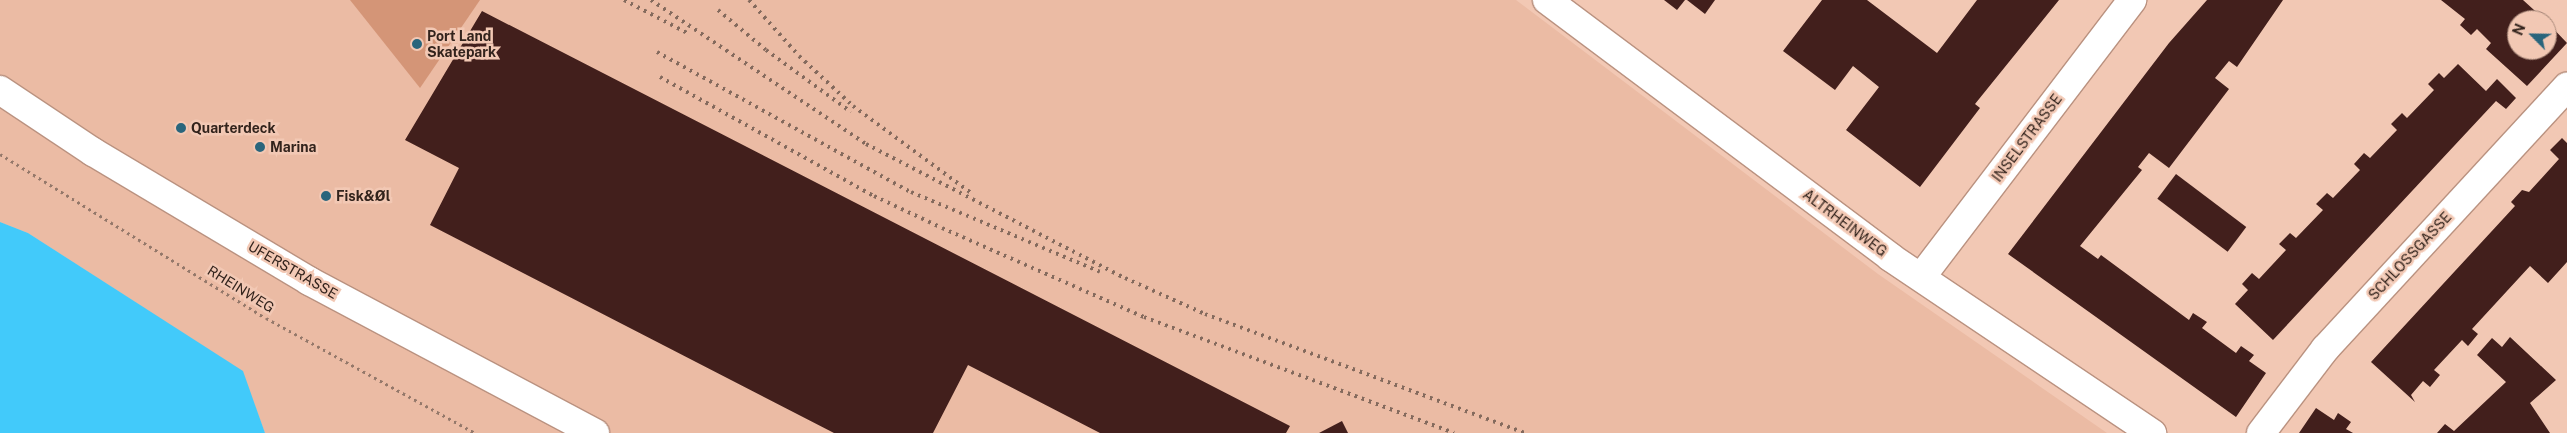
<!DOCTYPE html>
<meta charset="utf-8">
<style>
body{margin:0}
#map{position:relative;width:2567px;height:433px;overflow:hidden;background:#f2c8b4;font-family:"Public Sans",sans-serif}
div>[style]{position:absolute}
.built>*{inset:0;background:#ebbba4}
.green>*{inset:0;background:#d49577}
.water>*{inset:0;background:#42cafa}
.building>*{inset:0;background:#421f1c;transform-origin:0 0}
.path>*{height:3px;margin-top:-1.5px;transform-origin:0;background:repeating-linear-gradient(90deg,#94786a 0 2.5px,transparent 0 6.5px)}
.roads{filter:drop-shadow(1px 0 #ba9280) drop-shadow(-1px 0 #ba9280) drop-shadow(0 1px #ba9280) drop-shadow(0 -1px #ba9280)}
.minor>*{height:28px;margin:-14px;padding:0 14px;transform-origin:14px;border-radius:14px;background:#fff}
.rail>*{height:4px;margin-top:-2px;transform-origin:0;background:repeating-linear-gradient(90deg,#846a5d 0 2.5px,transparent 0 7.5px)}
.dots>*{width:14px;height:14px;translate:-50% -50%;box-sizing:border-box;border:2px solid #f2c8b4;border-radius:50%}
span{translate:-50% -50%;white-space:nowrap;text-align:center;line-height:1.15;-webkit-text-stroke:5px #f2c8b4;paint-order:stroke}
.poi-label{font-size:14px;color:#32231c;font-weight:700}
.left{translate:0 -50%;text-align:left}
.street-label{font-size:14px;color:#32231c}
.north{position:absolute;left:2507px;top:10px;width:50px;height:50px;box-sizing:border-box;background:#f2c8b4;border:1px solid #a58677;border-radius:50%;rotate:293deg;font-size:14px;font-weight:700;line-height:20px;text-align:center;color:#32231c}
.north::after{content:'';display:block;margin:auto;width:18px;height:22px;background:#29657c;clip-path:polygon(50% 0,100% 100%,50% 72%,0 100%)}
</style>
<div id="map">
<div class="built">
<div style="clip-path:polygon(0 0,1516px 0,1878px 274px,2107px 433px,265px 433px,242px 371px,28px 233px,0 222px)"></div>
</div>
<div class="green">
<div style="clip-path:polygon(350px 0,480px 0,420px 88px)"></div>
</div>
<div class="water">
<div style="clip-path:polygon(0 222px,28px 233px,243px 371px,265px 433px,0 433px)"></div>
</div>
<div class="building">
<div style="clip-path:polygon(1664px 0,1685px 0,1677px 10px)"></div>
<div style="clip-path:polygon(1687px 0,1715px 0,1705px 14px)"></div>
<div style="clip-path:polygon(1822px 0,1867px 0,1937px 53px,1977px 0,2059px 0,1975px 104px,1980px 108px,1920px 187px,1846px 130px,1879px 87px,1853px 66px,1835px 90px,1783px 51px)"></div>
<div style="clip-path:polygon(2207px 0,2283px 0,2237px 67px,2229px 61px,2215px 78px,2229px 89px,2169px 168px,2149px 153px,2138px 167px,2142px 170px,2080px 246px,2098px 259px,2101px 255px,2189px 320px,2193px 313px,2207px 322px,2202px 328px,2236px 353px,2241px 346px,2254px 355px,2249px 361px,2266px 373px,2236px 417px,2008px 254px,2169px 43px)"></div>
<div style="clip-path:polygon(2441px 0,2523px 0,2545px 20px,2517px 20px,2517px 50px,2547px 50px,2547px 22px,2567px 43px,2527px 86px,2486px 49px,2491px 43px,2477px 29px,2471px 35px,2460px 25px,2465px 19px)"></div>
<div style="clip-path:polygon(482px 11px,1290px 426px,1286px 433px,1100px 433px,968px 365px,933px 433px,834px 433px,430px 225px,459px 168px,405px 140px)"></div>
<div style="clip-path:polygon(2458px 64px,2486px 91px,2497px 79px,2516px 98px,2506px 109px,2496px 101px,2273px 340px,2235px 304px,2248px 290px,2242px 284px,2252px 273px,2259px 279px,2286px 250px,2279px 244px,2290px 233px,2296px 238px,2323px 210px,2316px 204px,2327px 193px,2333px 198px,2360px 170px,2354px 164px,2364px 153px,2370px 158px,2397px 130px,2391px 124px,2402px 113px,2407px 118px,2434px 90px,2428px 84px,2439px 73px,2444px 78px)"></div>
<div style="clip-path:polygon(2562px 138px,2567px 143px,2567px 262px,2548px 283px,2530px 266px,2472px 329px,2478px 334px,2468px 346px,2462px 340px,2434px 370px,2440px 375px,2430px 387px,2423px 381px,2411px 395px,2415px 402px,2371px 362px,2515px 206px,2511px 202px,2522px 190px,2529px 192px,2559px 159px,2550px 150px)"></div>
<div style="left:2176px;top:174px;width:88px;height:31px;rotate:37deg"></div>
<div style="clip-path:polygon(2510px 337px,2556px 380px,2530px 403px,2550px 433px,2437px 433px,2445px 424px,2454px 431px,2506px 382px,2477px 355px,2492px 338px,2502px 347px)"></div>
<div style="clip-path:polygon(2316px 408px,2334px 420px,2338px 413px,2351px 422px,2346px 429px,2353px 433px,2299px 433px)"></div>
<div style="clip-path:polygon(1342px 421px,1348px 433px,1319px 433px)"></div>
</div>
<div class="path">
<div style="left:0;top:154px;width:312px;rotate:31.7deg"></div>
<div style="left:266px;top:318px;width:239px;rotate:28.8deg"></div>
</div>
<div class="roads">
<div class="minor">
<div style="left:1547px;top:0;width:429px;rotate:36.8deg"></div>
<div style="left:1890px;top:257px;width:316px;rotate:33.9deg"></div>
<div style="left:0;top:90px;width:112px;rotate:33.7deg"></div>
<div style="left:93px;top:152px;width:252px;rotate:30.8deg"></div>
<div style="left:309px;top:281px;width:324px;rotate:28deg"></div>
<div style="left:1922px;top:276px;width:347px;rotate:-52.7deg"></div>
<div style="left:2261px;top:433px;width:106px;rotate:-52.7deg"></div>
<div style="left:2325px;top:349px;width:357px;rotate:-47.3deg"></div>
</div>
</div>
<div class="rail">
<div style="left:624px;top:0;width:73px;rotate:27.6deg"></div>
<div style="left:651px;top:0;width:259px;rotate:33.8deg"></div>
<div style="left:866px;top:144px;width:292px;rotate:27.4deg"></div>
<div style="left:1125px;top:278px;width:88px;rotate:24.2deg"></div>
<div style="left:1205px;top:314px;width:341px;rotate:20.4deg"></div>
<div style="left:749px;top:0;width:75px;rotate:48.2deg"></div>
<div style="left:799px;top:56px;width:74px;rotate:42.8deg"></div>
<div style="left:853px;top:106px;width:147px;rotate:36.4deg"></div>
<div style="left:718px;top:10px;width:62px;rotate:39.8deg"></div>
<div style="left:766px;top:50px;width:105px;rotate:36.1deg"></div>
<div style="left:657px;top:52px;width:290px;rotate:28.9deg"></div>
<div style="left:911px;top:192px;width:205px;rotate:22.9deg"></div>
<div style="left:660px;top:77px;width:245px;rotate:29.1deg"></div>
<div style="left:874px;top:196px;width:75px;rotate:25.2deg"></div>
<div style="left:942px;top:228px;width:221px;rotate:23.8deg"></div>
<div style="left:1144px;top:317px;width:331px;rotate:20.5deg"></div>
</div>
<div class="dots">
<div style="left:417px;top:44px;background:#29657c"></div>
<div style="left:181px;top:128px;background:#29657c"></div>
<div style="left:260px;top:147px;background:#29657c"></div>
<div style="left:326px;top:196px;background:#29657c"></div>
</div>
<div class="poi-label">
<span class="left" style="left:427px;top:44px">Port Land<br>Skatepark</span>
<span class="left" style="left:191px;top:128px">Quarterdeck</span>
<span class="left" style="left:270px;top:147px">Marina</span>
<span class="left" style="left:336px;top:196px">Fisk&amp;Øl</span>
</div>
<div class="street-label">
<span style="left:2027px;top:138px;rotate:-53deg">INSELSTRASSE</span>
<span style="left:1845px;top:223px;rotate:37deg">ALTRHEINWEG</span>
<span style="left:2410px;top:256px;rotate:-47deg">SCHLOSSGASSE</span>
<span style="left:293px;top:270px;rotate:30deg">UFERSTRASSE</span>
<span style="left:241px;top:289px;rotate:32deg">RHEINWEG</span>
</div>
<div class="north">N</div>
</div>
